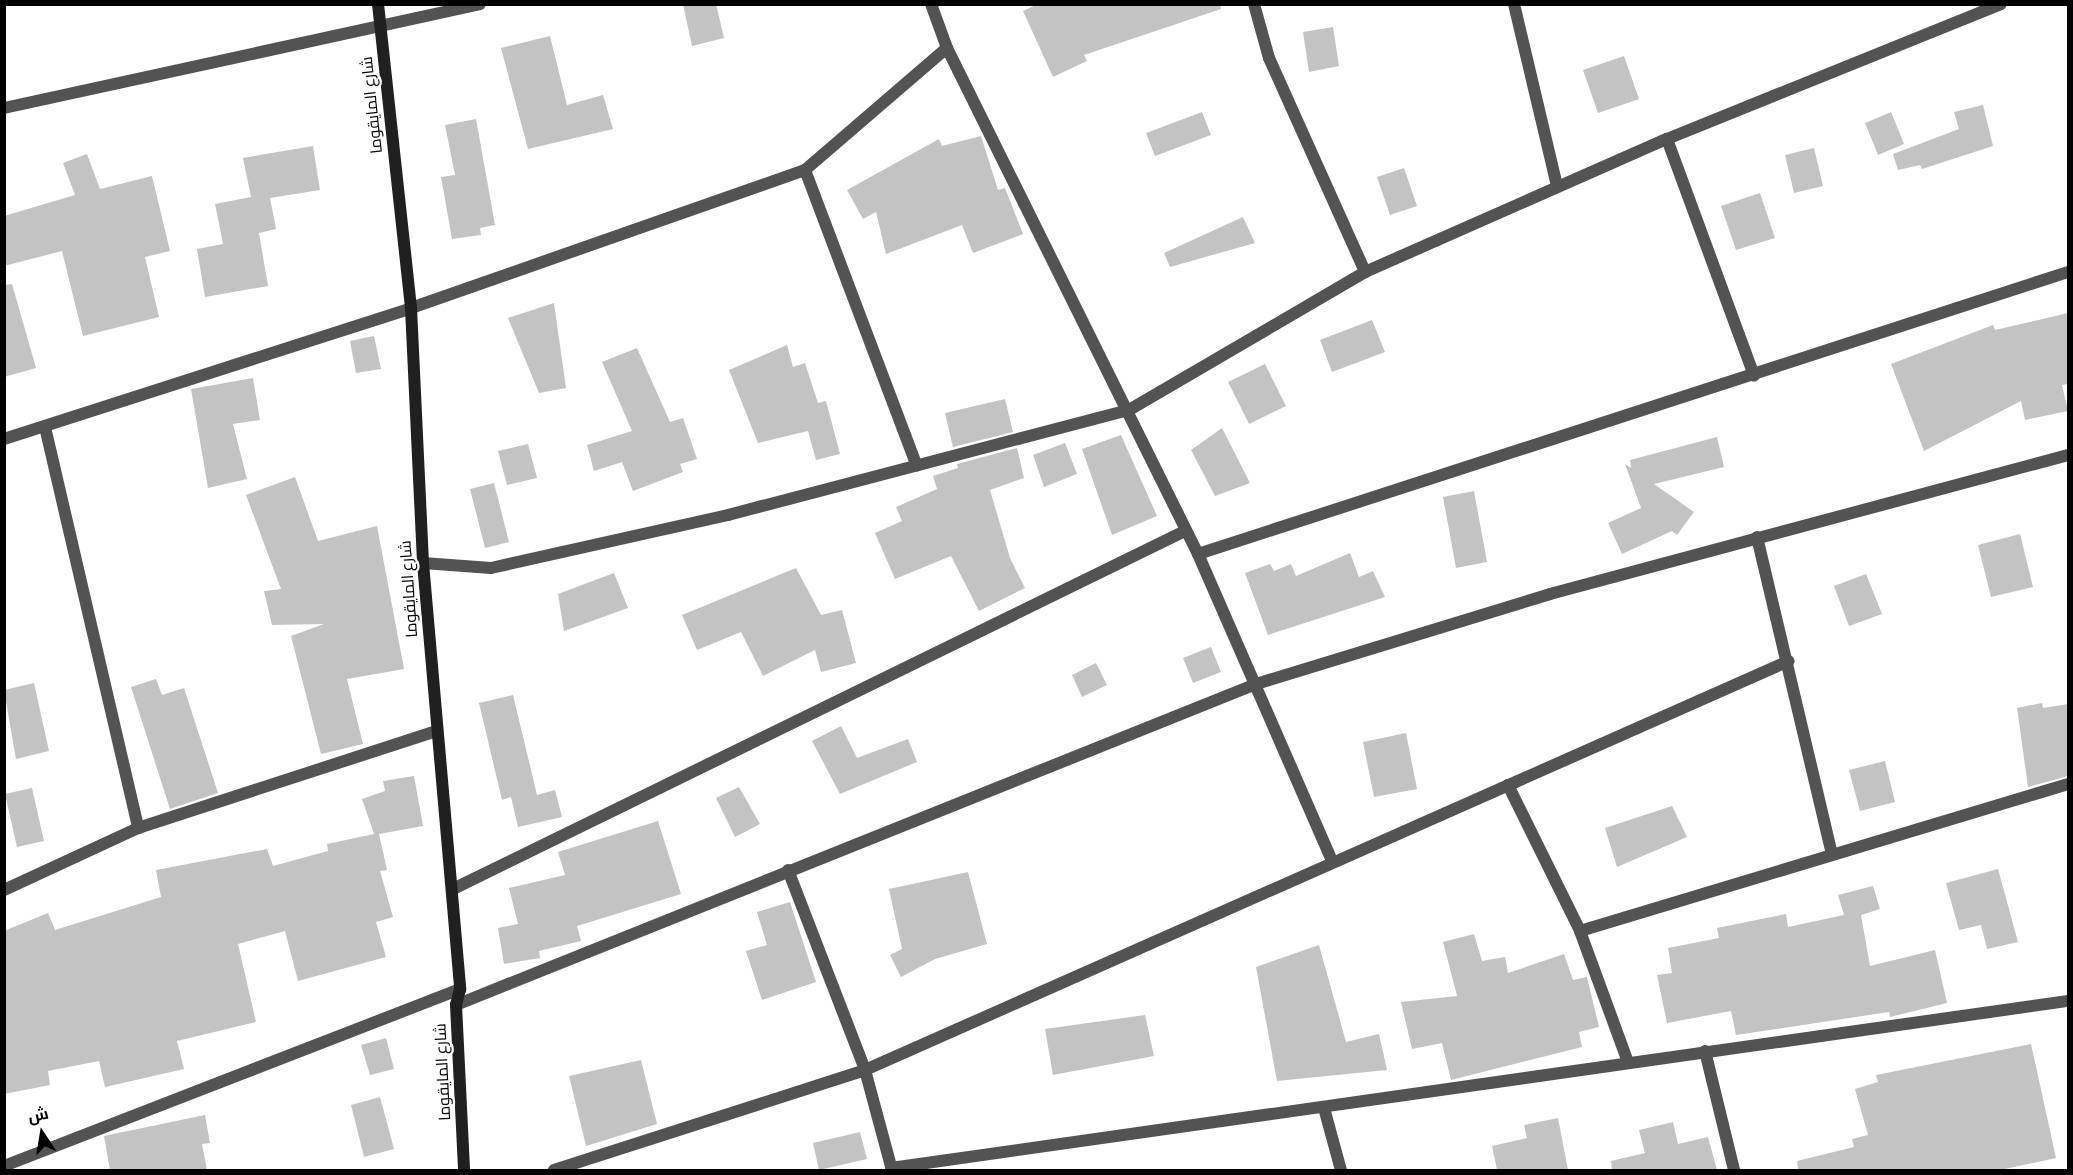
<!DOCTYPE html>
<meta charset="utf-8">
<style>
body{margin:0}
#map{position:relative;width:2073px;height:1175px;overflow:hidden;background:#fff;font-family:Cabin,Cairo,sans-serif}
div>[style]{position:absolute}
.building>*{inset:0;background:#c3c3c3}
.street>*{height:12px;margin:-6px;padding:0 6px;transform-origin:6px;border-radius:6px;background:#535353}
.secondary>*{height:12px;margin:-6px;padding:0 6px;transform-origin:6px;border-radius:6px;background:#202020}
span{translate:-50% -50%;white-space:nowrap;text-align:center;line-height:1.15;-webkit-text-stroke:4.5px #fff;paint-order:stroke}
.street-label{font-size:16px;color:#000}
.frame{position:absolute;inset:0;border:6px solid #000;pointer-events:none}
.north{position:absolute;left:12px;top:1103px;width:60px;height:60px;-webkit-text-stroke:4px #fff;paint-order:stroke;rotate:348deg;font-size:16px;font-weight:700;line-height:24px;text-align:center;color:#000}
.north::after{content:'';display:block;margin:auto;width:21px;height:27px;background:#000;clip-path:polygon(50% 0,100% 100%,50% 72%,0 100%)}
</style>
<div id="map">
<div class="building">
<i style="clip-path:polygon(683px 4px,716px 4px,724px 38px,692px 46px)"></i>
<i style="clip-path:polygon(1038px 4px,1220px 4px,1221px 9px,1084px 55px,1087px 61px,1053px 77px,1023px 11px)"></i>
<i style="clip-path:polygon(1333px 27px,1339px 66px,1309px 72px,1303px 32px)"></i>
<i style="clip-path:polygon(550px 36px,567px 105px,603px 95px,613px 129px,528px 149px,501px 48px)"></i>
<i style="clip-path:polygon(1624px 56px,1639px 99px,1598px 113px,1583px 70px)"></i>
<i style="clip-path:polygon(1983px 105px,1993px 146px,1922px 169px,1920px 165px,1898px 170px,1893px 154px,1959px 129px,1954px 112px)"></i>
<i style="clip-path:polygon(1202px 112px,1211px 135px,1155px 156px,1146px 133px)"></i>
<i style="clip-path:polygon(1891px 112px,1904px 144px,1878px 155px,1865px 123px)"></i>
<i style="clip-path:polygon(476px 119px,495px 225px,480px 228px,481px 235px,452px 239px,441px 177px,455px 175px,445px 125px)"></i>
<i style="clip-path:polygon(981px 136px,998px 190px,1005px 188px,1023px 234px,973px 253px,962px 225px,886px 254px,876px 212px,863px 219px,847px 190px,939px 139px,942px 146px)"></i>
<i style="clip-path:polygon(313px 146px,320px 190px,270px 198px,276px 229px,259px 233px,268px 286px,205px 297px,197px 249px,223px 244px,215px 204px,251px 197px,243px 158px)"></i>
<i style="clip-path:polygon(1814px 148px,1823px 186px,1794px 193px,1785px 155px)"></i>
<i style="clip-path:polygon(87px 154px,100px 189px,152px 176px,170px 251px,145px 257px,159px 317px,83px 336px,62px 251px,4px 266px,4px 216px,75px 195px,63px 163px)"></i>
<i style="clip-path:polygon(1404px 168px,1417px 206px,1390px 215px,1377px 177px)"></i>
<i style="clip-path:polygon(1760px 193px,1775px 238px,1736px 250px,1721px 206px)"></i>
<i style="clip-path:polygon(1243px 217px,1255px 243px,1170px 267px,1164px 253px)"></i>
<i style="clip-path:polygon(12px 284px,36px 368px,4px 377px,4px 285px)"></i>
<i style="clip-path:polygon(554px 303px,566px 388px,539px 393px,508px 318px)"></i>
<i style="clip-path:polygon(2068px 313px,2068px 384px,2062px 385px,2068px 411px,2025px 420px,2021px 401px,1924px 451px,1891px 364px,1993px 325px,1995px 330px)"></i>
<i style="clip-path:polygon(1372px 320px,1385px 352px,1332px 372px,1320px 340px)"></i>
<i style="clip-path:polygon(374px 336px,381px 369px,356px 373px,350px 341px)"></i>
<i style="clip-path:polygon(787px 345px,793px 367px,805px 363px,818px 403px,826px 401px,840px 454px,816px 460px,808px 431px,758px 443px,729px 370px)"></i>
<i style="clip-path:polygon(637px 348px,670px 422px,683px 418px,697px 459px,680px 464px,683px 472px,633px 491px,622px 462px,594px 471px,587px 445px,632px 431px,602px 362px)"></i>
<i style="clip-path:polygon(1265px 364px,1286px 406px,1249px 424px,1228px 382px)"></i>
<i style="clip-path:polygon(253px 378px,260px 420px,233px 424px,247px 479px,208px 488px,191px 389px)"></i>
<i style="clip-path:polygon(1005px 399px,1013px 432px,953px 447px,945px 413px)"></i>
<i style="clip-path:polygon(1222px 428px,1250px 483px,1215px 496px,1191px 450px)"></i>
<i style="clip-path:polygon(1121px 435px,1157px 516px,1112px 535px,1082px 449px)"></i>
<i style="clip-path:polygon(1717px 437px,1724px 467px,1654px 484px,1694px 512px,1677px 535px,1672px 531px,1622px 554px,1608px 523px,1641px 508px,1625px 464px,1631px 468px,1630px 460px)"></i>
<i style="clip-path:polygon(1065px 443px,1077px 474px,1044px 487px,1033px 455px)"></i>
<i style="clip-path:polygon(528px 444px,537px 478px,507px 485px,498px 451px)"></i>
<i style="clip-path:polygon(1017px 448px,1024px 478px,990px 490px,1010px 558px,1025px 588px,979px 611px,951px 556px,895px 579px,875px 533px,902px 521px,896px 507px,937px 489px,933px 476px,958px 468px,957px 464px)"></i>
<i style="clip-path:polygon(295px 477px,318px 541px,377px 526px,404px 669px,347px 679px,363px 744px,321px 754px,291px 636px,324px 624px,272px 625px,264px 591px,281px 589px,246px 495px)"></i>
<i style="clip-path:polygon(494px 483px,509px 542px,485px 548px,470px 489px)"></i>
<i style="clip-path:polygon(1474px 491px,1487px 562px,1456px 568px,1443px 497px)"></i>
<i style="clip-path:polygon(2020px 534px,2033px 587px,1991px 597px,1978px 545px)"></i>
<i style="clip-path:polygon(1350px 553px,1359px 577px,1373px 571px,1385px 597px,1268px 635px,1245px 573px,1270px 564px,1274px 571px,1291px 564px,1296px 576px)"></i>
<i style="clip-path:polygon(796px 568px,821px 615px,842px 610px,856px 663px,821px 672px,815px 650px,763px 676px,741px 632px,697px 650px,682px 615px)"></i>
<i style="clip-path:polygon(614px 573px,628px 608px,564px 631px,558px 594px)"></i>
<i style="clip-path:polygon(1866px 574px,1882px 614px,1849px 626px,1834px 586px)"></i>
<i style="clip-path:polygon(1211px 647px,1221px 672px,1193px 683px,1183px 658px)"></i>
<i style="clip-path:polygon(1096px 663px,1107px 685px,1082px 697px,1072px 675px)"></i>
<i style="clip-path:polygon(156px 679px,162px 695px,184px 688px,218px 793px,170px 809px,131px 687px)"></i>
<i style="clip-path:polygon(34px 683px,49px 751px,16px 759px,4px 690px)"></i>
<i style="clip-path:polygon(513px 695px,537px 795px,555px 790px,562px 817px,518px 827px,511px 797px,502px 800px,479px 703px)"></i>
<i style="clip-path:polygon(2042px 703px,2043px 708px,2068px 704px,2068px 776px,2028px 787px,2017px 708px)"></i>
<i style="clip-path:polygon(841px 726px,857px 758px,908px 739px,917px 762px,840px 794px,812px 741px)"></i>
<i style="clip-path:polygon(1406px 733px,1417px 789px,1374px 797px,1363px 742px)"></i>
<i style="clip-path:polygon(1885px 761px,1895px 802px,1860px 811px,1849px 770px)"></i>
<i style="clip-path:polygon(414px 776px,423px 826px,379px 834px,387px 870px,380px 871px,393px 917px,376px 922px,386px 957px,298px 981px,285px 931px,238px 944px,256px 1022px,177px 1041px,184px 1069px,105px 1087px,99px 1061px,48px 1071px,50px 1085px,4px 1094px,4px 931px,48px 913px,55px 930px,161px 897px,156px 870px,267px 849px,273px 866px,328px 851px,327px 844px,374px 834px,362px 799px,385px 791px,383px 781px)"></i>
<i style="clip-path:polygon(739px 787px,760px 824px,735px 837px,716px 798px)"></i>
<i style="clip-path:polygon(32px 788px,44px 841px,17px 847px,5px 794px)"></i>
<i style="clip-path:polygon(1672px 806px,1687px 837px,1617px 867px,1605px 828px)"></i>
<i style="clip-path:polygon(658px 821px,681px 894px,577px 926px,581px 941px,539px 951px,540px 958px,504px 964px,498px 928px,518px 924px,509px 888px,565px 875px,558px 852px)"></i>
<i style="clip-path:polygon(1998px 869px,2018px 942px,1987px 949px,1981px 925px,1959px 930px,1946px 883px)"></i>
<i style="clip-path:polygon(968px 872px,987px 944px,935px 959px,901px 977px,890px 955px,902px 949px,889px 889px)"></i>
<i style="clip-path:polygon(1873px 886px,1880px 909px,1861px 915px,1870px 966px,1935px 950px,1947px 1003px,1890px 1017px,1889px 1012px,1736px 1035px,1731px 1011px,1667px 1023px,1657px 975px,1672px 973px,1668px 948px,1719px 938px,1717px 928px,1786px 914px,1788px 927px,1844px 915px,1838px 895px)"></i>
<i style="clip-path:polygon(790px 902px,816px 982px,762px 1000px,746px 951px,767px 945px,757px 912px)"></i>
<i style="clip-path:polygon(1474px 934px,1482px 961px,1505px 957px,1508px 973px,1564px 954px,1573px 980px,1587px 977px,1599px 1027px,1579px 1032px,1582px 1047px,1451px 1080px,1442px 1043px,1412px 1049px,1401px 1002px,1457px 996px,1443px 942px)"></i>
<i style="clip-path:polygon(1319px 945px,1346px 1042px,1379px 1034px,1387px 1070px,1277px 1081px,1256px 967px)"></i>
<i style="clip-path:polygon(1145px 1015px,1154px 1056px,1053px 1075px,1045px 1029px)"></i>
<i style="clip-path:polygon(386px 1038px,394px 1069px,370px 1075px,361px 1045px)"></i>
<i style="clip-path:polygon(2031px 1044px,2056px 1158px,2000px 1170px,1798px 1170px,1797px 1161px,1854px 1147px,1852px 1139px,1868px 1135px,1855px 1089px,1878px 1082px,1876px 1075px)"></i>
<i style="clip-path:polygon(641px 1060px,657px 1124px,586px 1146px,569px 1076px)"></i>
<i style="clip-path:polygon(380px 1097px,394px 1149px,364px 1157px,351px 1105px)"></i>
<i style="clip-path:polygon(205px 1115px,210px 1143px,202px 1144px,207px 1170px,110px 1170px,104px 1136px)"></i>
<i style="clip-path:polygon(1558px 1118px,1568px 1170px,1497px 1170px,1492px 1146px,1527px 1138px,1524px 1125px)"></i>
<i style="clip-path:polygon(1673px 1122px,1678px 1144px,1708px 1137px,1717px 1170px,1612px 1170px,1611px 1161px,1645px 1153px,1639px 1130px)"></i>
<i style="clip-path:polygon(860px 1132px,867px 1159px,819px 1170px,813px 1143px)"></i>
</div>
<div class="street">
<i style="left:931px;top:4px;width:47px;rotate:70deg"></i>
<i style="left:947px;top:48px;width:565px;rotate:63.62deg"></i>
<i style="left:1198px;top:554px;width:334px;rotate:66.4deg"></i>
<i style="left:1254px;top:4px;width:56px;rotate:74.5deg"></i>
<i style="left:1269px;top:58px;width:235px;rotate:65.8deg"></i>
<i style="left:1514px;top:4px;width:187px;rotate:76.7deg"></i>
<i style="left:4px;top:108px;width:487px;rotate:-12.3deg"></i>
<i style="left:1667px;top:139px;width:252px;rotate:69.8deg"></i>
<i style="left:805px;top:170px;width:316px;rotate:69.3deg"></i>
<i style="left:45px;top:427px;width:412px;rotate:76.9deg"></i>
<i style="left:4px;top:439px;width:428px;rotate:-17.8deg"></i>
<i style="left:411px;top:308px;width:417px;rotate:-19.3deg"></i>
<i style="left:805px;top:170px;width:187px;rotate:-40.7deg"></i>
<i style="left:1757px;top:537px;width:326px;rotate:76.7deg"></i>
<i style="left:1198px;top:554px;width:915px;rotate:-17.96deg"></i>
<i style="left:423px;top:563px;width:68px;rotate:4.2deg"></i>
<i style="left:491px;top:568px;width:243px;rotate:-12.6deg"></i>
<i style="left:728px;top:515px;width:415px;rotate:-14.7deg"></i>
<i style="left:1129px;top:410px;width:273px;rotate:-30.3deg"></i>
<i style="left:1365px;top:272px;width:330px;rotate:-23.8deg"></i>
<i style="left:1667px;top:139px;width:360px;rotate:-22deg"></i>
<i style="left:1508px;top:785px;width:163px;rotate:63.7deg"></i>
<i style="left:1580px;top:931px;width:140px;rotate:69.9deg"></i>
<i style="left:788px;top:870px;width:214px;rotate:68.9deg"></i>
<i style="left:865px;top:1070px;width:104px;rotate:74.9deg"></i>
<i style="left:453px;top:889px;width:815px;rotate:-26.06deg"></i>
<i style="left:4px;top:890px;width:148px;rotate:-24.8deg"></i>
<i style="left:138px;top:828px;width:313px;rotate:-18deg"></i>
<i style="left:1580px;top:931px;width:510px;rotate:-16.76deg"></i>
<i style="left:456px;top:1005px;width:862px;rotate:-21.86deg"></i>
<i style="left:1256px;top:684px;width:307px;rotate:-17deg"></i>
<i style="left:1550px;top:594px;width:536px;rotate:-15.02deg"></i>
<i style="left:1705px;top:1051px;width:122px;rotate:76.3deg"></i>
<i style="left:1324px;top:1108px;width:64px;rotate:74.7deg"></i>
<i style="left:4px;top:1166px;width:489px;rotate:-21.2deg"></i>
<i style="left:891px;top:1168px;width:1189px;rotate:-8.08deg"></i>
<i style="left:554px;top:1170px;width:327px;rotate:-17.8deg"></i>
<i style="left:865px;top:1070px;width:1010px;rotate:-23.88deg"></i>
</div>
<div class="secondary">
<i style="left:378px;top:4px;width:306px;rotate:83.8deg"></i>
<i style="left:411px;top:308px;width:255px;rotate:87.3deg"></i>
<i style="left:423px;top:563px;width:428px;rotate:85deg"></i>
<i style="left:460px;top:989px;width:16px;rotate:104deg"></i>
<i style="left:456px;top:1005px;width:165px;rotate:87.2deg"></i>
</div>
<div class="street-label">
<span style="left:372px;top:105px;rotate:-96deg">شارع المايقوما</span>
<span style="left:409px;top:589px;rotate:-94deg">شارع المايقوما</span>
<span style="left:443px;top:1072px;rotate:-93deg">شارع المايقوما</span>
</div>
<div class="frame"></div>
<div class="north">ش</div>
</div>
